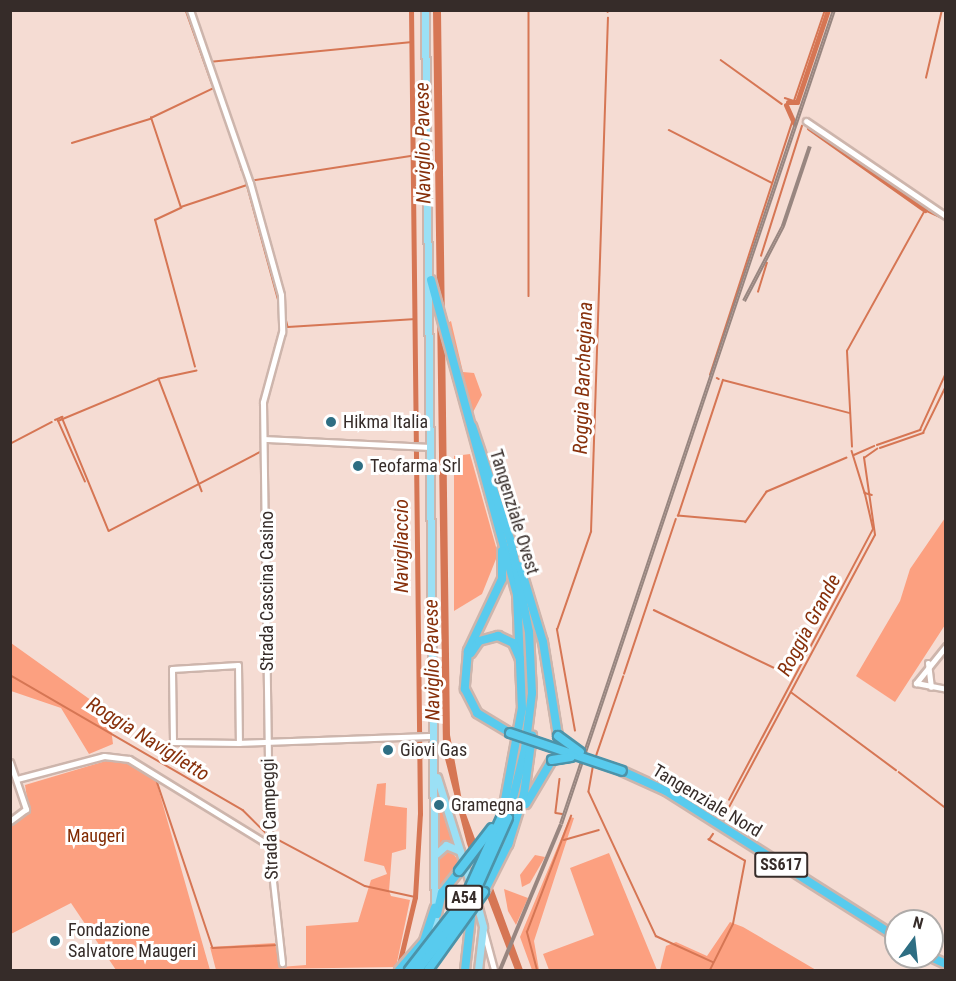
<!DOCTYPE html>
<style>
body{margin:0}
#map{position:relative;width:956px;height:981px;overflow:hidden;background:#f5dcd3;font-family:"Roboto Condensed",sans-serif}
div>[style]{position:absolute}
.green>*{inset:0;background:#fca080}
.water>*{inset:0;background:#d67654}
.stream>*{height:1.5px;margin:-0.75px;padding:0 0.75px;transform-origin:0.75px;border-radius:0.75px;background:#d67654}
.canal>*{height:5px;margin:-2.5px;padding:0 2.5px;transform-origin:2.5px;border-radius:2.5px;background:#d67654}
.roads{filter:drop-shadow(2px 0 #cdb5ac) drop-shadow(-2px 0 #cdb5ac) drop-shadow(0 2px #cdb5ac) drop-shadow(0 -2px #cdb5ac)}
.minor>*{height:5px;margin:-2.5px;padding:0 2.5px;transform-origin:2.5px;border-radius:2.5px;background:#fff}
.major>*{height:7px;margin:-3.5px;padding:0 3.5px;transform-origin:3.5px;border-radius:3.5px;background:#9be0f5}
.highway>*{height:8px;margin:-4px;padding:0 4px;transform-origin:4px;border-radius:4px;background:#58cbee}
.rail>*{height:4px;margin-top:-2px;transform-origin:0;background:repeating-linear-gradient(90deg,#fff 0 4.5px,#988680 0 9px);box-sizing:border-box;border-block:2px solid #988680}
.bridges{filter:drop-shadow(2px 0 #4c93a9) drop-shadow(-2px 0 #4c93a9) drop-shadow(0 2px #4c93a9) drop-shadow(0 -2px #4c93a9)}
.highway-bridge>*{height:8px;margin:-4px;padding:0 4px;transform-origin:4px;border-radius:4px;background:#58cbee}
.dots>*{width:16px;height:16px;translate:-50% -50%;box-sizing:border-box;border:3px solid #fff;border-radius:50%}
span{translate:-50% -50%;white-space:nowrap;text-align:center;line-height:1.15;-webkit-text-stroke:6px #fff;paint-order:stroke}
.shield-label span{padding:2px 4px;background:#fff;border:2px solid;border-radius:4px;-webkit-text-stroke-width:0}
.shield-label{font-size:16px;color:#362c29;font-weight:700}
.poi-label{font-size:18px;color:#362c29}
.left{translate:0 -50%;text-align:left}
.street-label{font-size:18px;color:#362c29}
.park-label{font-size:18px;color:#812a02}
.water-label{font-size:20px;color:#87300b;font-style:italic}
.frame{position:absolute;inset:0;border:12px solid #362c29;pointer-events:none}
.north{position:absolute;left:884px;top:909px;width:60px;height:60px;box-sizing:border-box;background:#fff;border:2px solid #afaba9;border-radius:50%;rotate:15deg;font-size:16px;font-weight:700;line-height:24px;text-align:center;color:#362c29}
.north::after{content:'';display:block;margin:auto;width:21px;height:27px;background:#2e6e83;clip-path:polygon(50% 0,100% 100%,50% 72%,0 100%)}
</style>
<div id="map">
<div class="green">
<i style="clip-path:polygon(451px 321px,463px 372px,474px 373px,482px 395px,470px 418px,442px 326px)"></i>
<i style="clip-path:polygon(470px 454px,498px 554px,482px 594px,454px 611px,454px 456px)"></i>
<i style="clip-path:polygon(945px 518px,945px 625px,895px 702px,856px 676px,900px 601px,910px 569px)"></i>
<i style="clip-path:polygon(11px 643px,109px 713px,113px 744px,89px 754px,61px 708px,11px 691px)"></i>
<i style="clip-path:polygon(109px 760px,134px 765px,155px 777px,210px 970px,116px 970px,71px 903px,11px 934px,11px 824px,29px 811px,25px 785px)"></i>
<i style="clip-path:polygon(386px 783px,385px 805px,407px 808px,406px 849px,392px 853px,389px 891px,391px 896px,410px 900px,396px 967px,216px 970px,210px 947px,275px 943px,280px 967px,306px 965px,306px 926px,358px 922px,371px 880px,387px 874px,384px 866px,364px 861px,377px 784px)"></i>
<i style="clip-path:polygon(443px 810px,454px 841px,437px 845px,437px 814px)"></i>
<i style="clip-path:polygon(570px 817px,574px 818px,534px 941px,539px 970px,532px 970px,520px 937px)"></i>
<i style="clip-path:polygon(449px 848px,461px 864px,439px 894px,438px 857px)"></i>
<i style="clip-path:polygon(609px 853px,657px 970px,549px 970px,543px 954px,594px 935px,570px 868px)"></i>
<i style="clip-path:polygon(535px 855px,545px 857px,530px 883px,522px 887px,520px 875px)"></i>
<i style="clip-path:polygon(504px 889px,528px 898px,516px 925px,508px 911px)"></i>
<i style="clip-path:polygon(730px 922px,743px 927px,816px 970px,660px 970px,666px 946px,676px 942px,707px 956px)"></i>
</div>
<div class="water">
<i style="clip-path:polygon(433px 11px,441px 11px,450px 735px,463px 806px,523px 970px,515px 970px,467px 844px,443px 751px)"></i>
</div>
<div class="stream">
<i style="left:186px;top:10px;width:77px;rotate:70.4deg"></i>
<i style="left:529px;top:10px;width:286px;rotate:90deg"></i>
<i style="left:607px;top:10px;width:2px;rotate:63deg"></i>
<i style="left:721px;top:60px;width:75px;rotate:35.8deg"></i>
<i style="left:209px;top:62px;width:204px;rotate:-5.6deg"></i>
<i style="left:926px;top:78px;width:70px;rotate:-76.8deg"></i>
<i style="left:785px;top:98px;width:9px;rotate:18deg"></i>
<i style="left:794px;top:101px;width:96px;rotate:-71.2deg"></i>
<i style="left:669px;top:130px;width:116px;rotate:27.2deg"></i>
<i style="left:72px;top:143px;width:82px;rotate:-17.1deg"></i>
<i style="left:414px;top:156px;width:163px;rotate:171.2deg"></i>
<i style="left:253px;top:181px;width:150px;rotate:76.5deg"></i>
<i style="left:288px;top:327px;width:128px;rotate:-3.6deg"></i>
<i style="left:239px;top:159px;width:11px;rotate:75deg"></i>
<i style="left:244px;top:173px;width:134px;rotate:74.8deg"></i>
<i style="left:181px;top:207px;width:70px;rotate:-18.4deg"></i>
<i style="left:761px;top:256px;width:136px;rotate:-72.5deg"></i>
<i style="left:758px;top:292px;width:30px;rotate:-73deg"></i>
<i style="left:274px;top:351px;width:24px;rotate:-75deg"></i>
<i style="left:195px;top:367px;width:152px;rotate:-105.2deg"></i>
<i style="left:155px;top:220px;width:29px;rotate:-25deg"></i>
<i style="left:181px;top:208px;width:95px;rotate:-108.4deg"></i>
<i style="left:151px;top:118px;width:70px;rotate:-25.5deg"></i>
<i style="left:197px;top:371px;width:39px;rotate:168deg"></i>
<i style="left:159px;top:379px;width:120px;rotate:69deg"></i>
<i style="left:710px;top:375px;width:266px;rotate:-72deg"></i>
<i style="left:717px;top:378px;width:2px;rotate:27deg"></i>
<i style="left:55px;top:420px;width:8px;rotate:-23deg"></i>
<i style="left:62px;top:417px;width:123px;rotate:67.6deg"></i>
<i style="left:109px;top:531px;width:170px;rotate:-27.6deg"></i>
<i style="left:10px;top:444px;width:47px;rotate:-27.6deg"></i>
<i style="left:877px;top:445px;width:46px;rotate:-19.2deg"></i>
<i style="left:920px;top:430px;width:63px;rotate:-65.5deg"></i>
<i style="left:852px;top:447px;width:96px;rotate:-93deg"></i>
<i style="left:847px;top:351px;width:161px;rotate:-61deg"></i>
<i style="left:925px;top:210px;width:23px;rotate:25deg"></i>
<i style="left:880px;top:448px;width:46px;rotate:-19.2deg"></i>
<i style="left:923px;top:433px;width:52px;rotate:-63.9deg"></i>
<i style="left:268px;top:449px;width:81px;rotate:89.3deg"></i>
<i style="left:852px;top:451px;width:44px;rotate:72.8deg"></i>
<i style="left:865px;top:493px;width:7px;rotate:16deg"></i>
<i style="left:854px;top:455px;width:22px;rotate:-24deg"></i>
<i style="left:847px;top:458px;width:87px;rotate:157deg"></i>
<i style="left:767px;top:492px;width:37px;rotate:125deg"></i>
<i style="left:746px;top:522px;width:68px;rotate:-175deg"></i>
<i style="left:678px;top:516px;width:143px;rotate:-71.7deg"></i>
<i style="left:723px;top:380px;width:131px;rotate:14.6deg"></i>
<i style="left:85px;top:482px;width:67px;rotate:-113.9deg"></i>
<i style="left:58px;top:421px;width:109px;rotate:-22.6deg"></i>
<i style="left:270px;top:537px;width:140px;rotate:90deg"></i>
<i style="left:654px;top:610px;width:150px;rotate:25.7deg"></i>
<i style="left:624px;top:674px;width:163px;rotate:-71.5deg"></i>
<i style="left:10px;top:675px;width:269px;rotate:30.1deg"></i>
<i style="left:243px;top:810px;width:33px;rotate:45deg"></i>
<i style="left:791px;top:692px;width:131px;rotate:36.6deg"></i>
<i style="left:575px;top:731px;width:103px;rotate:-100.1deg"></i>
<i style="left:557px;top:630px;width:104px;rotate:-70.9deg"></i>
<i style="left:591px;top:532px;width:514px;rotate:-88.11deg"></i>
<i style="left:595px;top:759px;width:87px;rotate:-71.1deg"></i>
<i style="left:594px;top:763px;width:29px;rotate:100deg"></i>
<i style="left:589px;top:792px;width:159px;rotate:65deg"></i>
<i style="left:656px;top:936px;width:63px;rotate:24.5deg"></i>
<i style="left:899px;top:772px;width:59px;rotate:37.5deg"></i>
<i style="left:156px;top:778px;width:179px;rotate:71.5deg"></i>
<i style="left:213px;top:948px;width:65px;rotate:-2.6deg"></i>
<i style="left:560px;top:779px;width:34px;rotate:97deg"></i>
<i style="left:556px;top:813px;width:6px;rotate:9deg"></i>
<i style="left:729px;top:800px;width:307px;rotate:-62deg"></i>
<i style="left:873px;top:529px;width:37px;rotate:-103deg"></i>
<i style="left:726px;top:813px;width:315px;rotate:-61.8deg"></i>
<i style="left:875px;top:535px;width:78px;rotate:-98.1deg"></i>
<i style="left:864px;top:458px;width:16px;rotate:-35deg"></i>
<i style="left:273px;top:837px;width:104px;rotate:28deg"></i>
<i style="left:365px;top:886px;width:51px;rotate:12.4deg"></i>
<i style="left:564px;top:840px;width:36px;rotate:-16deg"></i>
<i style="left:537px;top:970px;width:39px;rotate:-105deg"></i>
<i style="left:527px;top:932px;width:124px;rotate:-69.2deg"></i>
<i style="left:710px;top:970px;width:51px;rotate:-63.4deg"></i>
<i style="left:733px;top:924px;width:64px;rotate:-79.2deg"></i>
<i style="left:745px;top:861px;width:42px;rotate:-149.7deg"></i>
<i style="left:709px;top:840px;width:7px;rotate:-56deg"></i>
</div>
<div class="canal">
<i style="left:788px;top:102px;width:9px"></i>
<i style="left:797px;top:102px;width:97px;rotate:-71.4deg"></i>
<i style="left:786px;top:105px;width:20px;rotate:66deg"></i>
<i style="left:809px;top:128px;width:142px;rotate:35.3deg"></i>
<i style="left:398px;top:969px;width:74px;rotate:-76.7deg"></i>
<i style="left:415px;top:897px;width:83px;rotate:-86.6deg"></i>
<i style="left:420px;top:814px;width:804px;rotate:-90.64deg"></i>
</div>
<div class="roads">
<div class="minor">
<i style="left:190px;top:10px;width:183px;rotate:70.9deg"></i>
<i style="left:250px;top:183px;width:116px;rotate:74.5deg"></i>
<i style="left:281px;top:295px;width:37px;rotate:88deg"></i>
<i style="left:282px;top:332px;width:73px;rotate:105.2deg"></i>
<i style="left:263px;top:402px;width:443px;rotate:89.2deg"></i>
<i style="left:269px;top:845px;width:119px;rotate:83.7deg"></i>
<i style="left:806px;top:121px;width:169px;rotate:34.2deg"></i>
<i style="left:265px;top:439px;width:163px;rotate:2.8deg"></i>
<i style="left:946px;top:646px;width:48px;rotate:129deg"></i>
<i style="left:916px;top:683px;width:31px;rotate:11deg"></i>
<i style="left:928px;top:663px;width:24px;rotate:83deg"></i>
<i style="left:239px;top:743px;width:66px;rotate:-179.1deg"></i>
<i style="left:173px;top:742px;width:73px;rotate:-90.8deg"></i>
<i style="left:172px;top:669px;width:66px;rotate:-3.5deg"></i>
<i style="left:238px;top:665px;width:78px;rotate:89.3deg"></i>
<i style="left:239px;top:743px;width:194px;rotate:-2.1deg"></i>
<i style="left:10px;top:762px;width:50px;rotate:71.2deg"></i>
<i style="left:26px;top:809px;width:20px;rotate:143deg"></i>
<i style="left:17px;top:779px;width:90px;rotate:-14.8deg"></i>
<i style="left:104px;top:756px;width:25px;rotate:7deg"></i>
<i style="left:129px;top:759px;width:164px;rotate:31.6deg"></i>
<i style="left:484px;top:932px;width:39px;rotate:75deg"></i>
</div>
<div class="major">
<i style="left:425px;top:10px;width:928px;rotate:89.38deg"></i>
<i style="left:437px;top:777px;width:114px;rotate:72.7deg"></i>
<i style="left:436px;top:854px;width:13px;rotate:-42deg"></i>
<i style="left:446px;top:845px;width:15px;rotate:23deg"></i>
<i style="left:476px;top:900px;width:28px;rotate:75deg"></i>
<i style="left:483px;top:927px;width:43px;rotate:96.6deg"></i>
</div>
<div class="highway">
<i style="left:431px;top:280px;width:326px;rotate:74.7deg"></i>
<i style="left:517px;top:594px;width:114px;rotate:87.5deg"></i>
<i style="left:522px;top:708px;width:110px;rotate:100.5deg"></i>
<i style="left:472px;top:426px;width:122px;rotate:71.4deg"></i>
<i style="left:511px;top:542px;width:92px;rotate:78.7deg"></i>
<i style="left:529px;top:632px;width:61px;rotate:87.2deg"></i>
<i style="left:532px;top:693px;width:56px;rotate:97.1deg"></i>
<i style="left:525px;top:749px;width:71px;rotate:103.8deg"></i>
<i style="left:502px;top:551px;width:28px;rotate:90deg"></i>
<i style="left:502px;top:579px;width:80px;rotate:115.3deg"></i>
<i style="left:468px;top:651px;width:38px;rotate:95deg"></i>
<i style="left:465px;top:689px;width:27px;rotate:63deg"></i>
<i style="left:477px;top:713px;width:39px;rotate:31deg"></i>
<i style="left:520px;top:566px;width:79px;rotate:73.2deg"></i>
<i style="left:543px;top:642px;width:95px;rotate:80.9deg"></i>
<i style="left:471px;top:653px;width:14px;rotate:-56deg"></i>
<i style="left:479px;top:641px;width:20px;rotate:-15deg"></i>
<i style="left:498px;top:636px;width:17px;rotate:25deg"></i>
<i style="left:513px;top:643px;width:17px;rotate:66deg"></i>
<i style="left:622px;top:771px;width:48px;rotate:24.4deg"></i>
<i style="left:666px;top:791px;width:272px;rotate:32.4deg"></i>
<i style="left:526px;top:804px;width:51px;rotate:-59.4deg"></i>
<i style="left:508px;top:845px;width:53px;rotate:-72.6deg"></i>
<i style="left:524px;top:794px;width:59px;rotate:-82.1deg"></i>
<i style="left:484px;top:892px;width:56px;rotate:-63.4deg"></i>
<i style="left:437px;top:914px;width:22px;rotate:-77deg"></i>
<i style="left:442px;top:893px;width:28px;rotate:-52deg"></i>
<i style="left:931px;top:957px;width:17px;rotate:25deg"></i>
<i style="left:399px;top:970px;width:38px;rotate:-49deg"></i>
<i style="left:424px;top:941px;width:35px;rotate:-72deg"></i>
<i style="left:465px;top:970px;width:53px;rotate:-83.5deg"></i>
</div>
</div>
<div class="rail">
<i style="left:744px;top:301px;width:85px;rotate:-62.5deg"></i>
<i style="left:783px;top:226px;width:84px;rotate:-71.4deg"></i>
<i style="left:500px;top:970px;width:158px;rotate:-67.3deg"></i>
<i style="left:561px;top:824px;width:859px;rotate:-71.46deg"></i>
</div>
<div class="bridges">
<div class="highway-bridge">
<i style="left:510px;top:733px;width:118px;rotate:18.7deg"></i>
<i style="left:558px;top:736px;width:27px;rotate:36deg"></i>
<i style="left:552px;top:760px;width:19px;rotate:-9deg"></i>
<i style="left:459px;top:871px;width:54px;rotate:-52.5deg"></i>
<i style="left:409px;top:970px;width:91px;rotate:-52.1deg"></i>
<i style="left:465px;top:898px;width:90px;rotate:-65.7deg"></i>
<i style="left:418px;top:970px;width:87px;rotate:-52.5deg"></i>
<i style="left:471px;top:901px;width:91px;rotate:-66deg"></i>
<i style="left:428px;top:970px;width:96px;rotate:-54.3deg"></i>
</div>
</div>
<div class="dots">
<i style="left:331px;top:422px;background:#2e6e83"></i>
<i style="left:358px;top:466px;background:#2e6e83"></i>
<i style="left:388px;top:750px;background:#2e6e83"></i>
<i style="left:439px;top:805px;background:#2e6e83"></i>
<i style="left:55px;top:941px;background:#2e6e83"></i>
</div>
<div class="shield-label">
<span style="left:781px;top:865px">SS617</span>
<span style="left:464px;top:898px">A54</span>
</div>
<div class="poi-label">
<span class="left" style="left:343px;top:422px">Hikma Italia</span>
<span class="left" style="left:370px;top:466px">Teofarma Srl</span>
<span class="left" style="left:400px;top:750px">Giovi Gas</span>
<span class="left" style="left:451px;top:805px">Gramegna</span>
<span class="left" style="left:68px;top:941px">Fondazione<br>Salvatore Maugeri</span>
</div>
<div class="street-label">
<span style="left:514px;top:512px;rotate:73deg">Tangenziale Ovest</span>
<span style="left:267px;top:591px;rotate:-90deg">Strada Cascina Casino</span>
<span style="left:707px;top:801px;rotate:31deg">Tangenziale Nord</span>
<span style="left:270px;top:819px;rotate:-92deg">Strada Campeggi</span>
</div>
<div class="park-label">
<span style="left:96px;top:836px">Maugeri</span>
</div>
<div class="water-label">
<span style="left:423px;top:143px;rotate:-91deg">Naviglio Pavese</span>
<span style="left:583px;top:378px;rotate:-88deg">Roggia Barchegiana</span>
<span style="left:401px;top:546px;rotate:-90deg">Navigliaccio</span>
<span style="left:809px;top:625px;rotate:-62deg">Roggia Grande</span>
<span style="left:432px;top:660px;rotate:-91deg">Naviglio Pavese</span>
<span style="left:148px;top:739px;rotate:32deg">Roggia Naviglietto</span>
</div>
<div class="frame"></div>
<div class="north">N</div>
</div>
